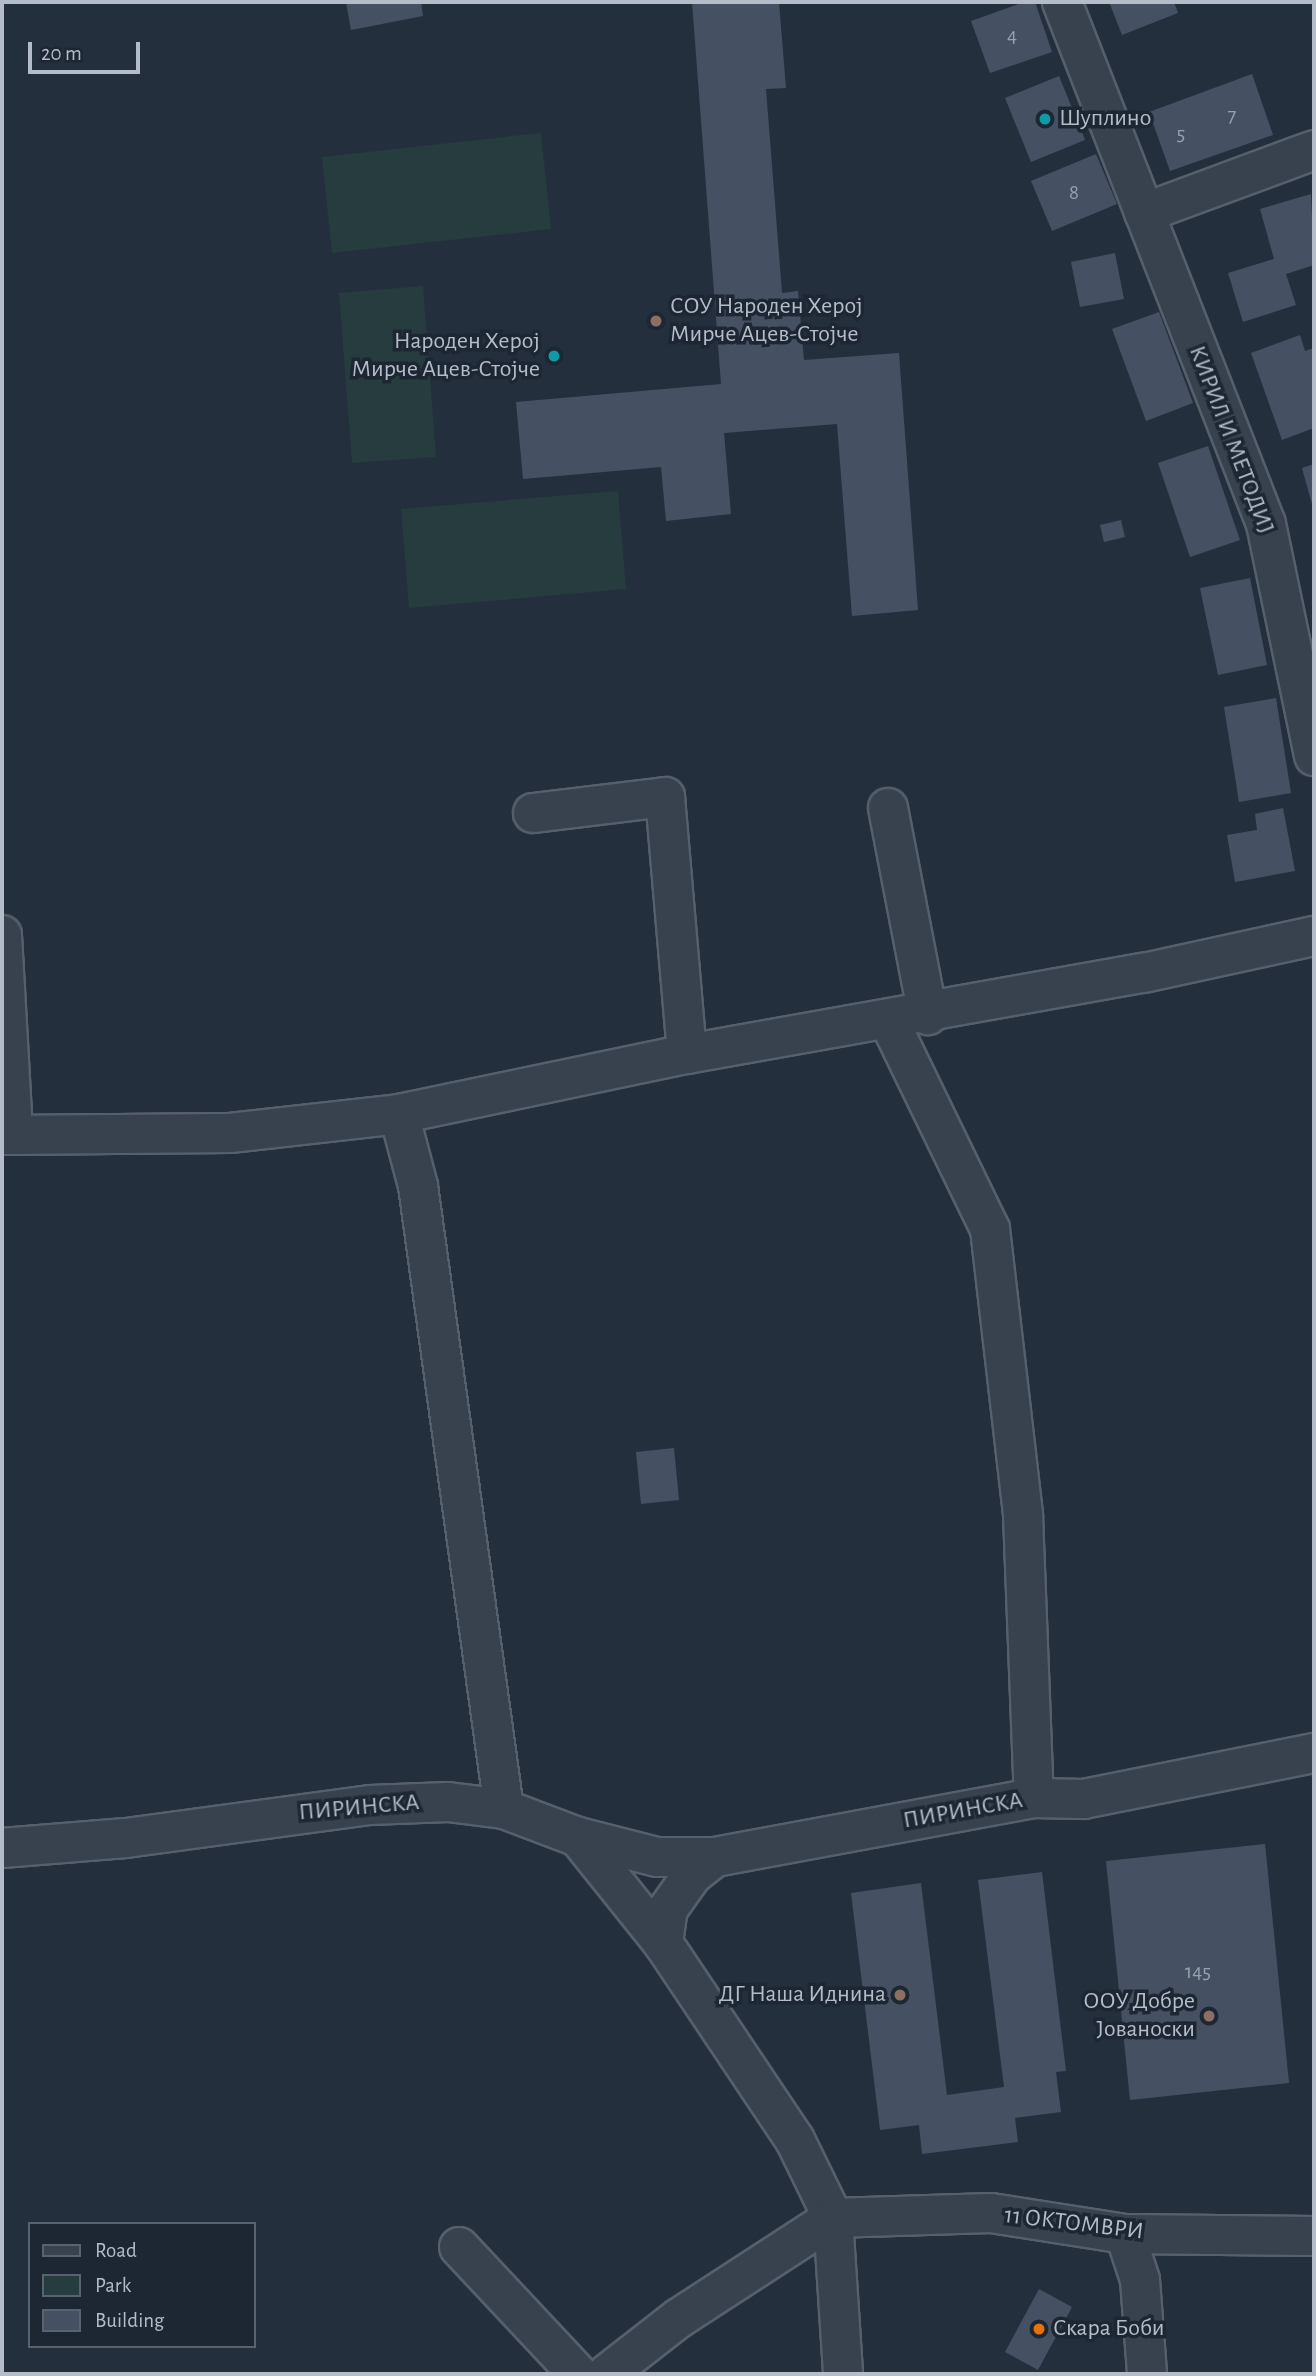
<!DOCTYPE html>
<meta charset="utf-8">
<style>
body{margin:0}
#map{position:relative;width:1316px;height:2376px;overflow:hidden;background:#242f3e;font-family:"Alegreya Sans",sans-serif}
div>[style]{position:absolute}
.green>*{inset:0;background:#263c3f}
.building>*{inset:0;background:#455162}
.roads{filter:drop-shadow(2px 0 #565f6c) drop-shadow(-2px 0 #565f6c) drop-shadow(0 2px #565f6c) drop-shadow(0 -2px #565f6c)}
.minor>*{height:38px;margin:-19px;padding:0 19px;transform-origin:19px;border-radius:19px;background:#38414e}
.dots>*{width:19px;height:19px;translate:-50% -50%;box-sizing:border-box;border:4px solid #1d2633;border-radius:50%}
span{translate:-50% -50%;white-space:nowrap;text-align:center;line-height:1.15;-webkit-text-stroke:7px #1d2633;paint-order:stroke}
.number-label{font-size:21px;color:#98a1af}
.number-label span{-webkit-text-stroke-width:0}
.poi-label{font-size:24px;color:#b4bcc9}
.left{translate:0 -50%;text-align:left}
.right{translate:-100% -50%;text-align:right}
.street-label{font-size:24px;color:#b4bcc9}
.frame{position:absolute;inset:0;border:4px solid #b4bcc9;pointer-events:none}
.legend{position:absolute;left:28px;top:2222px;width:228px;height:126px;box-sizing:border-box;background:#1d2633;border:2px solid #59626f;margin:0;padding:9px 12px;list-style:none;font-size:21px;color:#b4bcc9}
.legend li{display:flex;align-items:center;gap:14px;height:35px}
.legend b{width:35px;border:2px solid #59626f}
.scale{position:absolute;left:28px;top:42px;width:112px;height:32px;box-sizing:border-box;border:4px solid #b4bcc9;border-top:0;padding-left:9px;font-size:21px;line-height:24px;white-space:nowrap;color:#b4bcc9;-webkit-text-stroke:5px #1d2633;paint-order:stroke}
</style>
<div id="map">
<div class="green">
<i style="clip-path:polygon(541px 133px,551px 229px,332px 253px,322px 157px)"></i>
<i style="clip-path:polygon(423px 286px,436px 457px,352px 463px,339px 293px)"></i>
<i style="clip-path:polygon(618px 491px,626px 589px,409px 608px,401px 509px)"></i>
</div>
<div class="building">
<i style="clip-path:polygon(346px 2px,421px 2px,423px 16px,351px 30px)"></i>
<i style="clip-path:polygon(692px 2px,779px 2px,786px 88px,766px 89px,782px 293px,798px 291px,804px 360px,899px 353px,918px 610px,852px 616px,837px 424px,724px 433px,731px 514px,666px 521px,661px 467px,523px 479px,516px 402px,721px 384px)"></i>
<i style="clip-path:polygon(1024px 2px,1035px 2px,1052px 52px,990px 73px,971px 21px)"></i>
<i style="clip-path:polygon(1109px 2px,1174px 2px,1178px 13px,1122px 35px)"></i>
<i style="clip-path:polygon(1252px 74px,1273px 135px,1170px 171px,1149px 112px)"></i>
<i style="clip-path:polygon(1059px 76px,1085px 140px,1031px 162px,1005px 98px)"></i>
<i style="clip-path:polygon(1096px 154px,1117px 204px,1052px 231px,1031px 181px)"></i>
<i style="clip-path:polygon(1311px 194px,1314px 265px,1286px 274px,1296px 305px,1243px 322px,1228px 273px,1274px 259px,1260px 209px)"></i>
<i style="clip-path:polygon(1115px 253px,1124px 299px,1080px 307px,1071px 262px)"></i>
<i style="clip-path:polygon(1159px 312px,1193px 403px,1146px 421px,1112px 329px)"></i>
<i style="clip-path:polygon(1300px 335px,1305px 351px,1314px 348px,1314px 428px,1282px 440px,1251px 353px)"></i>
<i style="clip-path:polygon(1208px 446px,1240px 540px,1190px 557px,1158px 463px)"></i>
<i style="clip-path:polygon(1314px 464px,1314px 508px,1313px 508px,1302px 468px)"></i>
<i style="clip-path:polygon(1121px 520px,1125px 537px,1104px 542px,1100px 525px)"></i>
<i style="clip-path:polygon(1250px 578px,1267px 665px,1218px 675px,1200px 588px)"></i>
<i style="clip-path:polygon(1276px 698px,1291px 793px,1239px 802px,1224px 707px)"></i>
<i style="clip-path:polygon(1283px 808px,1295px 871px,1235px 882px,1227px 835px,1257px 830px,1255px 814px)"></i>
<i style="clip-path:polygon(674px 1448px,679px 1500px,641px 1504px,636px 1452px)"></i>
<i style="clip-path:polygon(1265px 1844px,1289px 2083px,1130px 2100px,1106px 1861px)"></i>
<i style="clip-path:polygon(1042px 1872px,1066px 2071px,1056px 2072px,1061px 2112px,1015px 2118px,1018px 2142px,922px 2154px,919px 2125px,880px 2130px,851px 1893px,921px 1883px,947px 2095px,1004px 2087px,978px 1880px)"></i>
<i style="clip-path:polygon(1039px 2289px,1072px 2307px,1038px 2370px,1005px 2352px)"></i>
</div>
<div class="roads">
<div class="minor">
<i style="left:1062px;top:2px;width:560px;rotate:68.65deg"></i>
<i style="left:1266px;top:524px;width:237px;rotate:78.3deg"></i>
<i style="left:1144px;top:213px;width:181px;rotate:-20.3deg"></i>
<i style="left:888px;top:808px;width:211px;rotate:79.1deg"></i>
<i style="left:533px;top:813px;width:133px;rotate:-6.9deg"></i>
<i style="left:665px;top:797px;width:258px;rotate:85.1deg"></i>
<i style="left:2px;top:935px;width:199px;rotate:86.8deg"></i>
<i style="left:888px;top:1019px;width:233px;rotate:64.1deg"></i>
<i style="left:990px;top:1229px;width:288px;rotate:83.4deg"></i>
<i style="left:1023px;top:1515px;width:283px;rotate:87.8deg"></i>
<i style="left:399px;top:1114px;width:74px;rotate:75.2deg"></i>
<i style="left:418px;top:1186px;width:629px;rotate:82.14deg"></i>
<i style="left:2px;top:1135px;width:228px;rotate:-0.5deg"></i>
<i style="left:230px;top:1133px;width:170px;rotate:-6.4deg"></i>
<i style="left:399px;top:1114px;width:294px;rotate:-11.8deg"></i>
<i style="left:687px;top:1054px;width:464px;rotate:-10.1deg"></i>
<i style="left:1144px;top:973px;width:174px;rotate:-12.3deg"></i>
<i style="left:578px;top:1837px;width:136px;rotate:51.3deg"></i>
<i style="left:663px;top:1943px;width:237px;rotate:56.2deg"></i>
<i style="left:795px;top:2140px;width:87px;rotate:64deg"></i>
<i style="left:833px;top:2218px;width:156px;rotate:86.3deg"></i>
<i style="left:2px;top:1848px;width:124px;rotate:-4.6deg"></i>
<i style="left:126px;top:1838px;width:246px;rotate:-7.7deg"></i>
<i style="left:370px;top:1805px;width:78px;rotate:-2.2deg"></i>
<i style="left:448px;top:1802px;width:56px;rotate:7.1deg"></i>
<i style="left:504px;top:1809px;width:79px;rotate:20.7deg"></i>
<i style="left:578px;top:1837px;width:81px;rotate:14.2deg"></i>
<i style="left:657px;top:1857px;width:58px"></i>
<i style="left:663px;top:1943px;width:34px;rotate:-82deg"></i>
<i style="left:668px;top:1909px;width:42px;rotate:-54.8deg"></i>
<i style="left:692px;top:1875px;width:29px;rotate:-38deg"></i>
<i style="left:715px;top:1857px;width:324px;rotate:-10.5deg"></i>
<i style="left:1034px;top:1798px;width:50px;rotate:1.1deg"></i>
<i style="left:1084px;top:1799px;width:235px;rotate:-11.3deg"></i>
<i style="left:1125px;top:2234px;width:48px;rotate:71.9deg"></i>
<i style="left:1140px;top:2280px;width:94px;rotate:85.7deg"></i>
<i style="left:459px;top:2247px;width:174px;rotate:46.9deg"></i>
<i style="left:607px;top:2374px;width:91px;rotate:-37.9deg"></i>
<i style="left:679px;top:2318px;width:184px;rotate:-33deg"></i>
<i style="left:833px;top:2218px;width:158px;rotate:-1.8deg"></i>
<i style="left:991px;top:2213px;width:136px;rotate:8.9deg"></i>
<i style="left:1125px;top:2234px;width:189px;rotate:0.6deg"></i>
</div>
</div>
<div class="dots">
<i style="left:1045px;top:119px;background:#0f9aa8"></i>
<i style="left:656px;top:321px;background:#8d6e63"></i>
<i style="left:554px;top:356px;background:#0f9aa8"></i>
<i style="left:900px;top:1995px;background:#8d6e63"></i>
<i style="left:1209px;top:2016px;background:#8d6e63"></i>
<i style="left:1039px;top:2329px;background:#e8710a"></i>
</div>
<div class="number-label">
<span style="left:1012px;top:36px">4</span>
<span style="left:1232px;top:116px">7</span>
<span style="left:1181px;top:134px">5</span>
<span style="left:1074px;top:193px">8</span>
<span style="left:1198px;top:1972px">145</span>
</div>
<div class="poi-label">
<span class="left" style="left:1059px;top:119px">Шуплино</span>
<span class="left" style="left:670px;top:321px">СОУ Народен Херој<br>Мирче Ацев-Стојче</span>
<span class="right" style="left:540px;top:356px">Народен Херој<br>Мирче Ацев-Стојче</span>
<span class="right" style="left:886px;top:1995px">ДГ Наша Иднина</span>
<span class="right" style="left:1195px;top:2016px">ООУ Добре<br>Јованоски</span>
<span class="left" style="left:1053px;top:2329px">Скара Боби</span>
</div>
<div class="street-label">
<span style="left:1231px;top:440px;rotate:69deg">КИРИЛ И МЕТОДИЈ</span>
<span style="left:359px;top:1808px;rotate:-5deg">ПИРИНСКА</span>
<span style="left:963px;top:1811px;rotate:-10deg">ПИРИНСКА</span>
<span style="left:1074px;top:2224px;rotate:7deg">11 ОКТОМВРИ</span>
</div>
<div class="frame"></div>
<ul class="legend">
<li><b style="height:9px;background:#38414e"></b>Road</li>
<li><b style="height:19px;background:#263c3f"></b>Park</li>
<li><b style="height:19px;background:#455162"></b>Building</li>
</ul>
<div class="scale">20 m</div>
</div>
